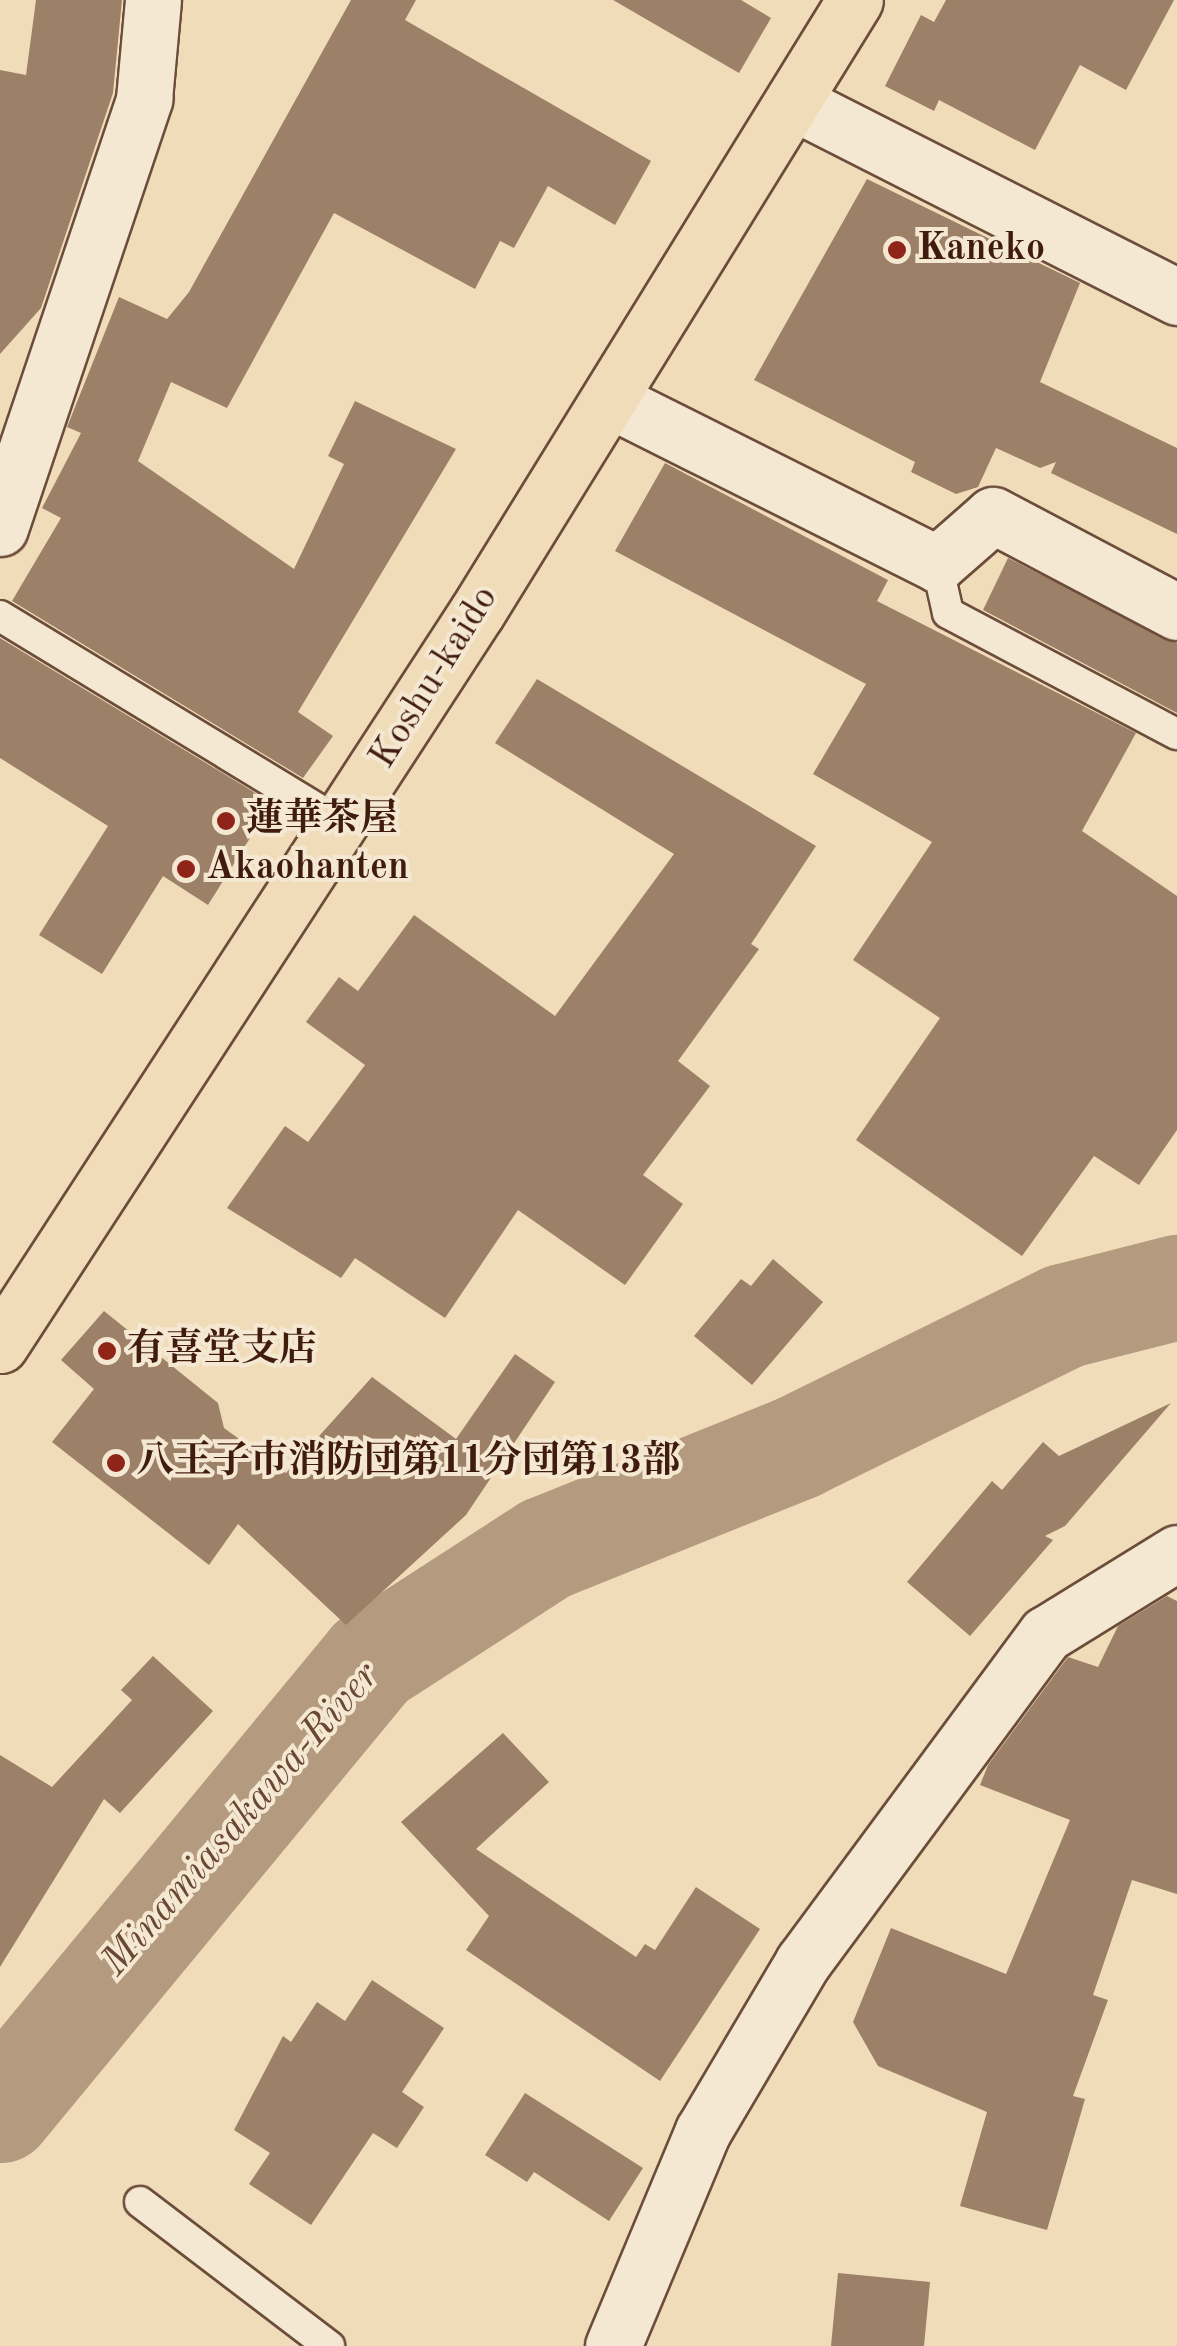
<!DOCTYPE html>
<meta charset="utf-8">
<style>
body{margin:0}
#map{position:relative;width:1177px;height:2346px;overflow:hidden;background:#f0dcb9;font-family:"Old Standard TT","Noto Serif JP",serif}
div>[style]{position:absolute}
.river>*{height:105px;margin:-52.5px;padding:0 52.5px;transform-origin:52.5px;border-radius:52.5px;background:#b49b7f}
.building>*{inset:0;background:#9c8067}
.roads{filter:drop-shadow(2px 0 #6c4c3a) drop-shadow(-2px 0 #6c4c3a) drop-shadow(0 2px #6c4c3a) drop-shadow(0 -2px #6c4c3a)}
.service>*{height:30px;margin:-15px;padding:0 15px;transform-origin:15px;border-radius:15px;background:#f5e8d2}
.minor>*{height:55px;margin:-27.5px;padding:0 27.5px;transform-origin:27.5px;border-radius:27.5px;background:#f5e8d2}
.trunk>*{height:55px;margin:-27.5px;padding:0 27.5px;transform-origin:27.5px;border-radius:27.5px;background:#f0dcb9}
.dots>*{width:28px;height:28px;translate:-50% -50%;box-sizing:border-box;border:5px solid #f5e8d2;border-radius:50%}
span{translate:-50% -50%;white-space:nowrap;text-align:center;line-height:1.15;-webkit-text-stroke:8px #f5e8d2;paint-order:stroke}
.poi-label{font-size:38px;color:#401c0f;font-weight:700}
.left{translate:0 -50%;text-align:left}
.street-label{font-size:38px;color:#401c0f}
.water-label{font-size:40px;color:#694836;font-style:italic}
</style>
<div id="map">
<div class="river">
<i style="left:0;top:2110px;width:582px;rotate:-50.43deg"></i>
<i style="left:371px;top:1661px;width:208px;rotate:-32.9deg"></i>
<i style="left:546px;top:1548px;width:271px;rotate:-21.9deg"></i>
<i style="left:797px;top:1447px;width:297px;rotate:-26.2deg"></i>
<i style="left:1063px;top:1316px;width:118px;rotate:-14.3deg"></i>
</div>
<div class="building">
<i style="clip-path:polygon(36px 0,122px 0,113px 93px,41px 308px,0 354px,0 70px,26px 75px)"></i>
<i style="clip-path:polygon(351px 0,416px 0,405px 20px,651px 161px,615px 225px,548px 186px,514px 248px,500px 241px,475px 289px,334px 213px,227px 408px,171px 382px,138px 461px,294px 569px,344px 464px,328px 456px,355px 401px,456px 449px,298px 712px,333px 736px,303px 778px,12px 601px,61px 518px,42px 508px,81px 433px,67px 427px,119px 297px,167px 319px,189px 292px)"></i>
<i style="clip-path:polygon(613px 0,741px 0,771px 18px,739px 73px)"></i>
<i style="clip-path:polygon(946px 0,1174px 0,1126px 90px,1080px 65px,1035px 150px,939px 100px,934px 111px,885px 86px,921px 15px,934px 22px)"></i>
<i style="clip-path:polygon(867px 179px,1080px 283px,1040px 382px,1177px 448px,1177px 534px,1051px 473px,1056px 462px,1040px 468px,996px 448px,978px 487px,956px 494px,911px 472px,915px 462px,754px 380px)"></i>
<i style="clip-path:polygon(665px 463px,888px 580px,877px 601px,1136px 733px,1082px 831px,1177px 896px,1177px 1130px,1139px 1185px,1094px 1156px,1022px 1256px,856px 1140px,940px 1018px,853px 960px,932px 842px,813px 774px,866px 684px,615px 551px)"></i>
<i style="clip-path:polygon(1008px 558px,1177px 643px,1177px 713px,983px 610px)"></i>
<i style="clip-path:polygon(0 638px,272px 803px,208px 905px,163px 876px,102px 974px,39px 935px,108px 826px,0 758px)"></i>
<i style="clip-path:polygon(537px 679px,816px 846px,751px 944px,759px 949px,678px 1061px,710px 1086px,643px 1175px,683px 1204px,625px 1285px,518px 1210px,445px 1318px,355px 1258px,341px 1278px,227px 1208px,285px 1126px,308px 1142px,365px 1065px,306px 1022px,339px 977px,358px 991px,414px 915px,555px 1016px,674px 854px,495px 743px)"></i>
<i style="clip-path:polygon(773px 1259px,823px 1302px,752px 1385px,694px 1336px,741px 1279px,751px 1286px)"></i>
<i style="clip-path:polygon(104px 1311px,218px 1403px,224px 1428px,286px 1473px,372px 1377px,456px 1439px,515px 1354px,555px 1382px,466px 1515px,346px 1625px,238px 1524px,209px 1565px,52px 1442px,94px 1389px,61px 1360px)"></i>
<i style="clip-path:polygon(1171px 1403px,1065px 1526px,1045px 1536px,1053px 1540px,970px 1636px,907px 1582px,992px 1481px,1002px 1490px,1043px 1442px,1059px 1456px)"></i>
<i style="clip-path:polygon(1167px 1596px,1177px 1601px,1177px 1894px,1132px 1880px,1093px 1995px,1108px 2000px,1073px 2096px,1085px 2099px,1047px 2230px,960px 2206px,987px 2112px,878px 2066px,853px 2022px,891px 1928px,1006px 1974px,1070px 1820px,980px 1785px,988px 1765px,1068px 1657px,1098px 1667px,1118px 1626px)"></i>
<i style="clip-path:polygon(153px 1656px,213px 1711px,120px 1813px,104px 1799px,0 1967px,0 1755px,52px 1787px,132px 1700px,121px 1690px)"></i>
<i style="clip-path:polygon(503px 1733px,549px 1782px,476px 1849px,636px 1957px,645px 1944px,655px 1950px,696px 1887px,760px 1929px,660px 2081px,466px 1950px,489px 1916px,401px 1822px)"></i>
<i style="clip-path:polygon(372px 1980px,444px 2028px,402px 2092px,424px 2107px,397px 2148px,373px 2133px,311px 2225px,249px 2184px,270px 2153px,234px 2130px,283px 2036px,291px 2042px,317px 2002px,345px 2021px)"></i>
<i style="clip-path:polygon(525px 2093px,643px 2168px,609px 2221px,534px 2172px,527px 2182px,485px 2155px)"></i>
<i style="clip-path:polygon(838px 2273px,930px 2282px,924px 2346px,831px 2346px)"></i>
</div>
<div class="roads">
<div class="service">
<i style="left:937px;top:564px;width:50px;rotate:77.3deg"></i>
<i style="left:948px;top:613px;width:259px;rotate:27.9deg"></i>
<i style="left:0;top:616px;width:400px;rotate:31.3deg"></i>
<i style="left:140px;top:2202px;width:238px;rotate:37.3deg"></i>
</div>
<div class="minor">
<i style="left:793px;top:102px;width:431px;rotate:26.9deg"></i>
<i style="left:610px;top:400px;width:366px;rotate:26.6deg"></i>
<i style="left:937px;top:564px;width:74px;rotate:-41.2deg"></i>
<i style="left:993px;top:515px;width:208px;rotate:27.8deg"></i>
<i style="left:0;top:528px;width:453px;rotate:-71.4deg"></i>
<i style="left:144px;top:99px;width:99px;rotate:-84.8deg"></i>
<i style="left:613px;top:2346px;width:233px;rotate:-67.3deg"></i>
<i style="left:703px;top:2131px;width:196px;rotate:-59.4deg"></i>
<i style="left:803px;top:1962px;width:408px;rotate:-53.5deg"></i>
<i style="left:1046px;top:1634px;width:154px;rotate:-31.7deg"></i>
</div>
<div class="trunk">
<i style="left:0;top:1345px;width:875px;rotate:-56.95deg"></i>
<i style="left:477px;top:612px;width:719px;rotate:-58.3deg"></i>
</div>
</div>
<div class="dots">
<i style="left:897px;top:250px;background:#8f2418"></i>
<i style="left:226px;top:821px;background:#8f2418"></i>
<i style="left:186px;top:869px;background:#8f2418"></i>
<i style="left:107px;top:1351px;background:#8f2418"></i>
<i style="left:116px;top:1463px;background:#8f2418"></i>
</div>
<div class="poi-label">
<span class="left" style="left:917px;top:250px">Kaneko</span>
<span class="left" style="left:246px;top:821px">蓮華茶屋</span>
<span class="left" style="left:206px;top:869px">Akaohanten</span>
<span class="left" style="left:127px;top:1351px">有喜堂支店</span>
<span class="left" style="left:136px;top:1463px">八王子市消防団第11分団第13部</span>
</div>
<div class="street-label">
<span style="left:435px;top:678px;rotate:-58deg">Koshu-kaido</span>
</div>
<div class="water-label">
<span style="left:241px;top:1820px;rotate:-49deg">Minamiasakawa-River</span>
</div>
</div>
